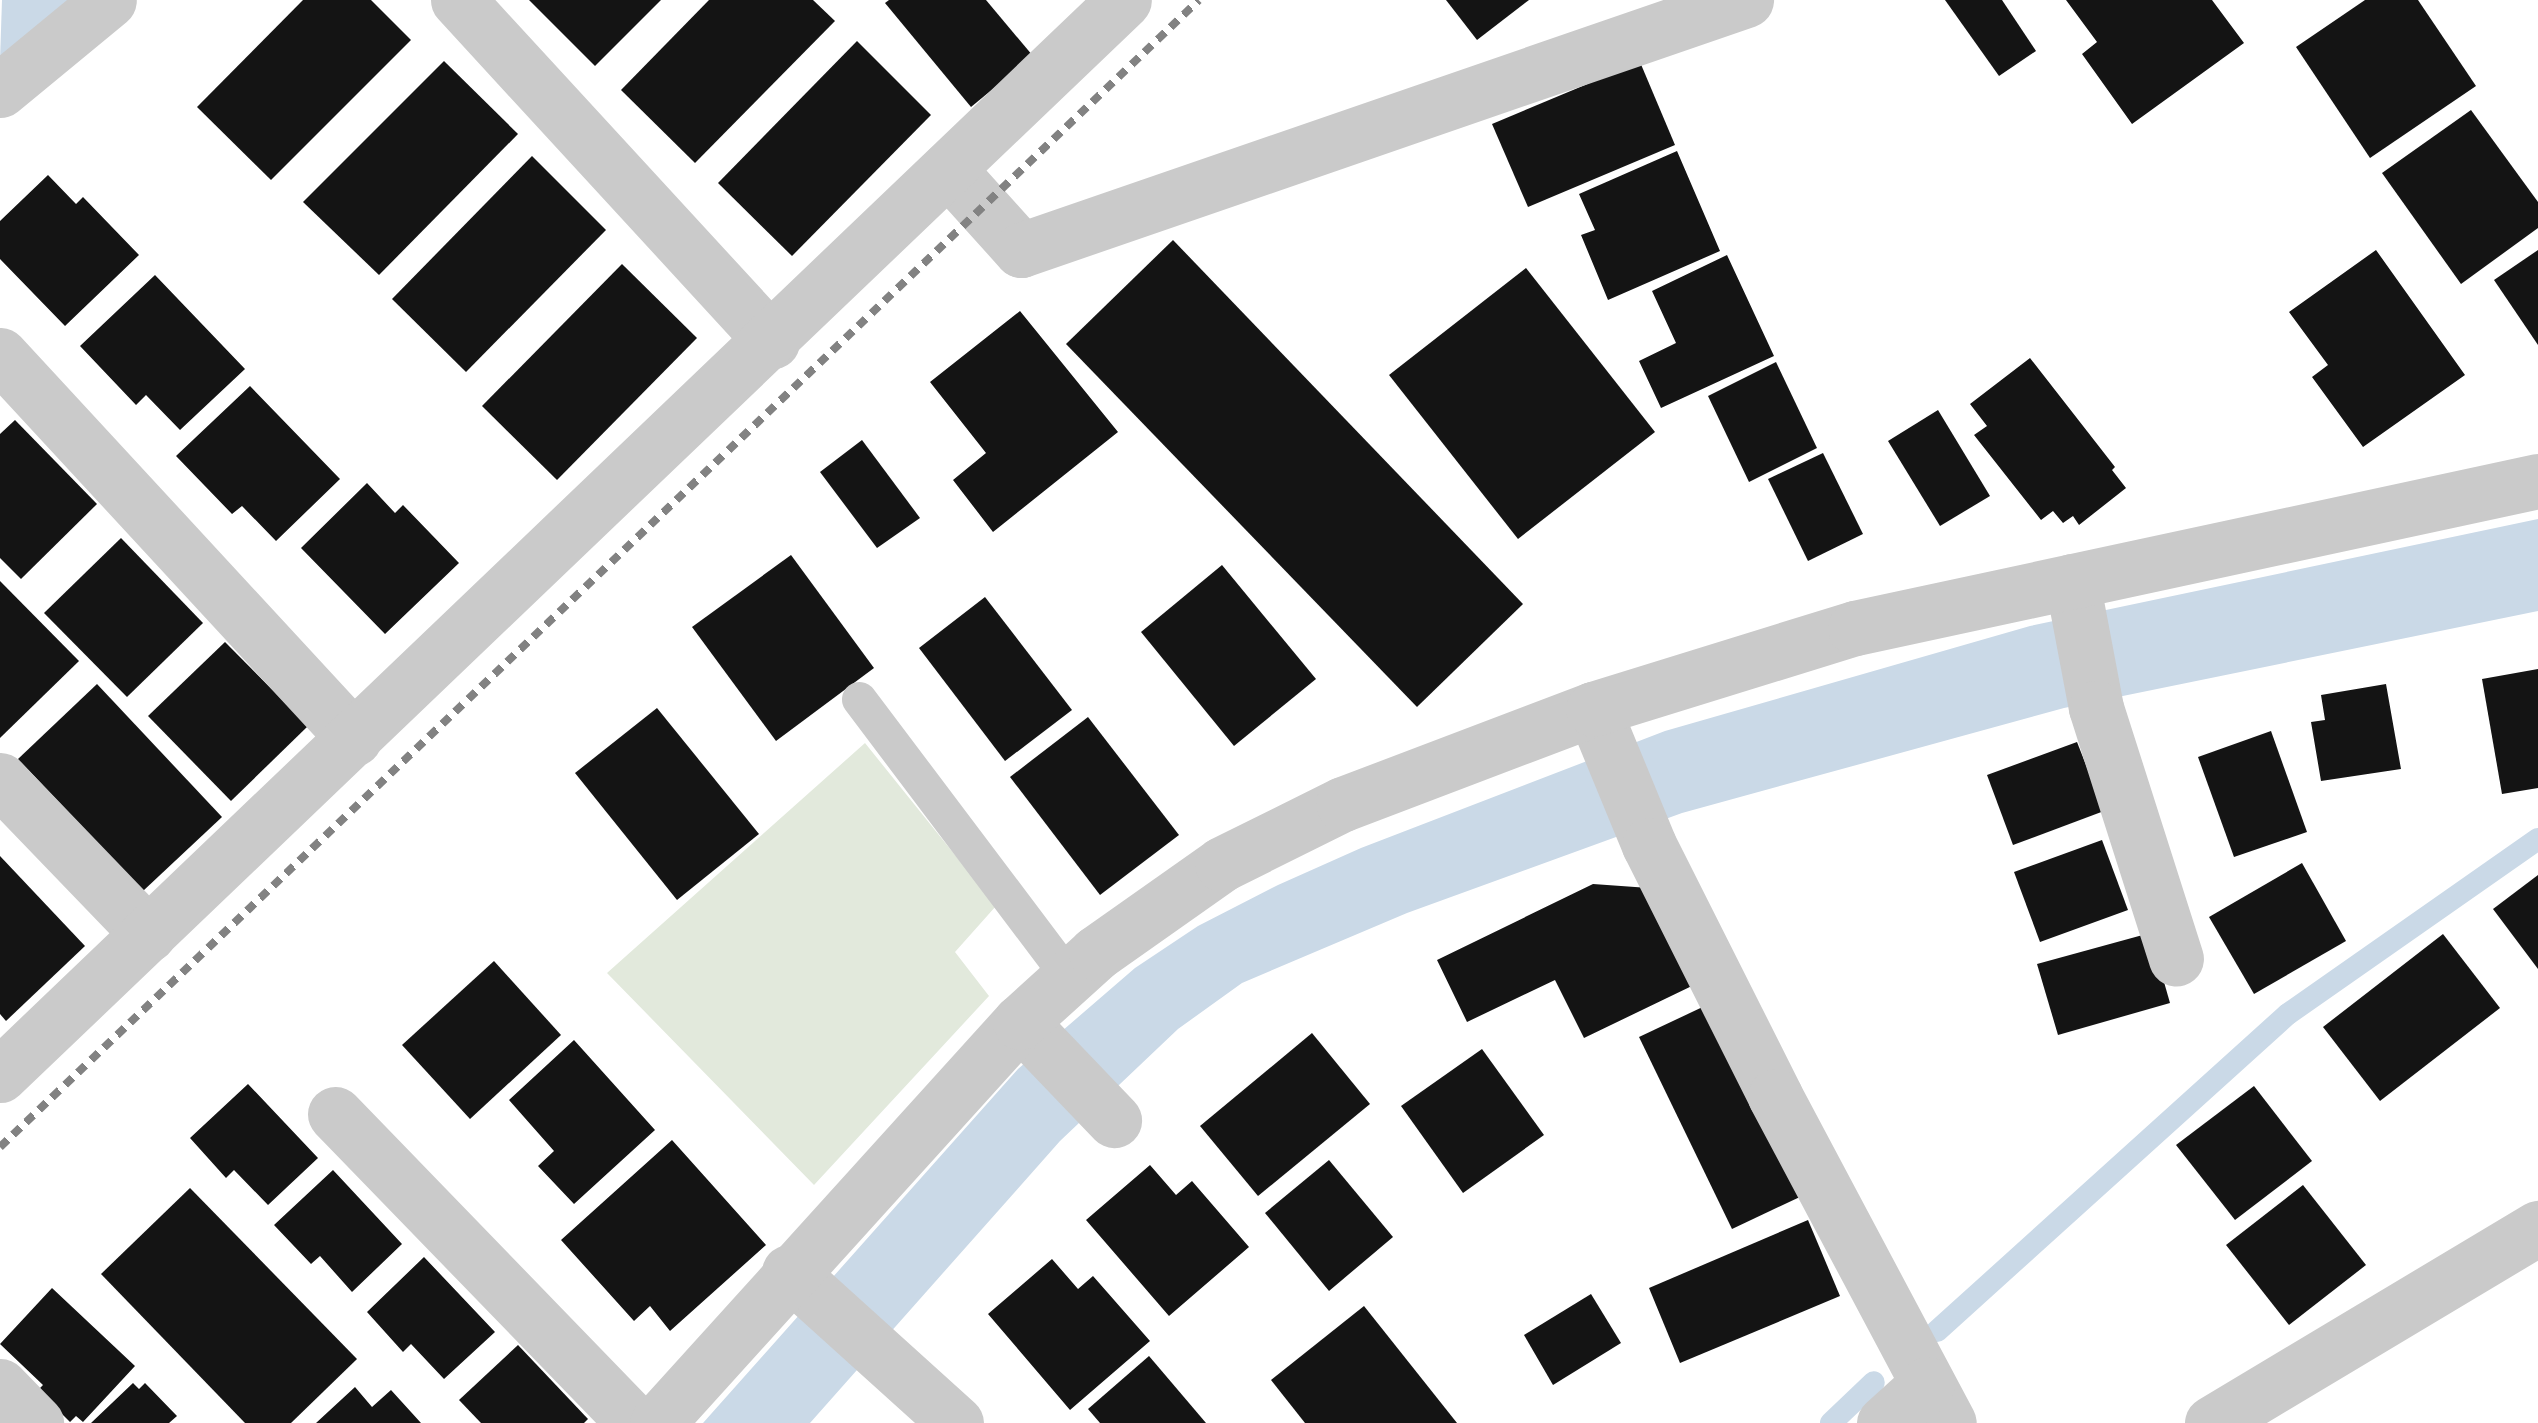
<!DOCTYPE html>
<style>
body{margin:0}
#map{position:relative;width:2538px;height:1423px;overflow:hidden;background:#fff;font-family:Roboto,sans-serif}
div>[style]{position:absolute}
.green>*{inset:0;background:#e2e9dc}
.water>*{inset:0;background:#cad9e7}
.stream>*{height:22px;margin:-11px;padding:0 11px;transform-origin:11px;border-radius:11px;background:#cad9e7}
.building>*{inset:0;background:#141414}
.lane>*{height:35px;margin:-17.5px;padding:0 17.5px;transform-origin:17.5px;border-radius:17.5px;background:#cacaca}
.street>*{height:55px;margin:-27.5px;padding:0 27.5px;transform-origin:27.5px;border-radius:27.5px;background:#cacaca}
.rail>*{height:8px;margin-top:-4px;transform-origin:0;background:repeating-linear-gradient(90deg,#828282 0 10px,transparent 0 18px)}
span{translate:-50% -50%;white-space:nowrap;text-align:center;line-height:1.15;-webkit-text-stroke:10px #fff;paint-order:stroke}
</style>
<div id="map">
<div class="green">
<i style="clip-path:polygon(865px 743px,996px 906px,955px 952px,989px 996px,814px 1185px,607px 973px)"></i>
</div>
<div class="water">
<i style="clip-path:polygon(2px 0,77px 0,0 60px)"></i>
<i style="clip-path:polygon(2538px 519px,2538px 611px,2064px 708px,1682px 813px,1407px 913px,1242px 983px,1178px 1029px,1060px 1141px,810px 1423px,703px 1423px,1018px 1069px,1135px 968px,1198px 926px,1278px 885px,1361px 848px,1665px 731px,2030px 626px)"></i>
</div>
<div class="stream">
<i style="left:1937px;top:1331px;width:473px;rotate:-42.1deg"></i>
<i style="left:2288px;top:1014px;width:305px;rotate:-35deg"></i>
<i style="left:1831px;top:1423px;width:59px;rotate:-43.6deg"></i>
</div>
<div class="building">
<i style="clip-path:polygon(303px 0,371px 0,411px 40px,271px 180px,197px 107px)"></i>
<i style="clip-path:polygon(529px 0,661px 0,595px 66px)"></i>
<i style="clip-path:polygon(709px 0,813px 0,835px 21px,695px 163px,621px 90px)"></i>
<i style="clip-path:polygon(889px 0,986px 0,1033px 56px,971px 107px,885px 3px)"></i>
<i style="clip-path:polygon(1446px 0,1529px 0,1477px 40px)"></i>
<i style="clip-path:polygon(1945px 0,2002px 0,2036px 51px,1999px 76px)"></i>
<i style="clip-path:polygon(2066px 0,2212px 0,2244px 43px,2132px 124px,2082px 54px,2097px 42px)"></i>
<i style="clip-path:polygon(2365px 0,2418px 0,2476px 86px,2370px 158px,2296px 47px)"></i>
<i style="clip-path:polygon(857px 41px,931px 115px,792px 256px,718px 183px)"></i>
<i style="clip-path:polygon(444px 61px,518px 134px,379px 275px,303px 202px)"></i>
<i style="clip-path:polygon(1640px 62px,1675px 145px,1528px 207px,1492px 124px)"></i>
<i style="clip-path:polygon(2471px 110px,2538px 202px,2538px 228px,2461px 284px,2382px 173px)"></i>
<i style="clip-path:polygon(1677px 151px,1720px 251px,1608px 300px,1581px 235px,1595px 230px,1579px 194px)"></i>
<i style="clip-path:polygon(532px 156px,606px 230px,466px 372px,392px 299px)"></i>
<i style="clip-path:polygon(48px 175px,76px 204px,83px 197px,139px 255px,65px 326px,0 259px,0 221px)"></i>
<i style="clip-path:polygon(1173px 240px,1523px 604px,1417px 707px,1066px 344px)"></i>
<i style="clip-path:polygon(2376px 250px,2465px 375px,2363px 447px,2312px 377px,2328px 365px,2289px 312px)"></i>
<i style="clip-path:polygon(2538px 250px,2538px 345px,2494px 280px)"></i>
<i style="clip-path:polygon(1727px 255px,1774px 356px,1661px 408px,1639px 361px,1676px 343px,1652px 291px)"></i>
<i style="clip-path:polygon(622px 264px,697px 338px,557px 480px,482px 406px)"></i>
<i style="clip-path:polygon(1526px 268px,1655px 432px,1518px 539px,1389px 375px)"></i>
<i style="clip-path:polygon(155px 275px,245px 369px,180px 430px,146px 395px,136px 405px,80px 346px)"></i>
<i style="clip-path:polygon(1020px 311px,1118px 432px,993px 532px,953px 480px,986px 453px,930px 382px)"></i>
<i style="clip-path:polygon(2030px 358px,2115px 467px,2112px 470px,2126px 488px,2079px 525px,2073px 516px,2063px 523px,2053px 511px,2041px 520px,1974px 435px,1987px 426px,1970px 404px)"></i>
<i style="clip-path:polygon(1776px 362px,1817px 448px,1749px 482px,1708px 396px)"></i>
<i style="clip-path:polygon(250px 386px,340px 479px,276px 541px,242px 506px,232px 514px,176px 456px)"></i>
<i style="clip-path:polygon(1938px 410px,1990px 496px,1940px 526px,1888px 441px)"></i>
<i style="clip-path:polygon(15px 420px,97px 504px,21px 579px,0 558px,0 434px)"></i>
<i style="clip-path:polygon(862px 440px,920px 518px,877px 548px,820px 472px)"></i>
<i style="clip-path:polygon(1823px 453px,1863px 534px,1808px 561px,1768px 479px)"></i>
<i style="clip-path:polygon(367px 483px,395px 513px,403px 505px,459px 563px,385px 634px,301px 548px)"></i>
<i style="clip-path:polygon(121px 538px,203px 623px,127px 697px,44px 613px)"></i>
<i style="clip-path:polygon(791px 555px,874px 668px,776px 741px,692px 627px)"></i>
<i style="clip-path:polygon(1222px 565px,1316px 679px,1234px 746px,1141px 632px)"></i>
<i style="clip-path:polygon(0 581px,79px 661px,0 738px)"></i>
<i style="clip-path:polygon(985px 597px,1072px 710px,1005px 761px,919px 648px)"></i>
<i style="clip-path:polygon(225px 642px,308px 726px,231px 801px,148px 716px)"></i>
<i style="clip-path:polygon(2538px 669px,2538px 788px,2502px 794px,2482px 679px)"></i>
<i style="clip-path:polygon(97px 684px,222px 817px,143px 891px,18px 759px)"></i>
<i style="clip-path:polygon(2386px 684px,2401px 769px,2321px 781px,2311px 722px,2325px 720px,2321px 695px)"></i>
<i style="clip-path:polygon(657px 708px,759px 834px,677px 900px,575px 773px)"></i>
<i style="clip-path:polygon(1088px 717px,1179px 835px,1100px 895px,1010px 777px)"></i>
<i style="clip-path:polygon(2271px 731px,2307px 832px,2234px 857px,2198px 757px)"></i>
<i style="clip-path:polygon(2077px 742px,2104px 811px,2013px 845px,1987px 775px)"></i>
<i style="clip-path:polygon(2102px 840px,2128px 910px,2040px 942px,2014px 872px)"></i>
<i style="clip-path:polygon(0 856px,85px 946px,6px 1021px,0 1014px)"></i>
<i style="clip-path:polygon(2302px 863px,2346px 941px,2254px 994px,2209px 917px)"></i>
<i style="clip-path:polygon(2538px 875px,2538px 969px,2493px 909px)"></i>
<i style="clip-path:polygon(1593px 884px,1649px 888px,1696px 984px,1584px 1038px,1555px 980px,1467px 1022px,1437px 960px)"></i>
<i style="clip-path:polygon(2150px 933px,2170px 1003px,2058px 1035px,2037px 964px)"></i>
<i style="clip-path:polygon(2443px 934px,2500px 1008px,2380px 1101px,2323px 1027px)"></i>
<i style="clip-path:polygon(494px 961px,561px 1035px,470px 1119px,402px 1045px)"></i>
<i style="clip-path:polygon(1709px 1004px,1802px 1196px,1732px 1229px,1639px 1037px)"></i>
<i style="clip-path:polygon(1312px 1033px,1370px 1104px,1258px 1196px,1200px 1126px)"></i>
<i style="clip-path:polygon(574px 1040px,655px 1130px,574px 1204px,538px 1166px,554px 1151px,509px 1100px)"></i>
<i style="clip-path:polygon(1482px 1049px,1544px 1135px,1463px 1193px,1401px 1106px)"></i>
<i style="clip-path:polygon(248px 1084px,318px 1158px,268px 1205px,234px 1170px,226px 1178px,190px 1138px)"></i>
<i style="clip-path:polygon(2254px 1086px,2312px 1161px,2235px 1220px,2176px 1145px)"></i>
<i style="clip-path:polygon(672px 1140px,766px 1245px,670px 1331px,650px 1306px,634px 1321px,561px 1240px)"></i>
<i style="clip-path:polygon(1329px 1160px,1393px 1237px,1329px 1291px,1265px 1213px)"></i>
<i style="clip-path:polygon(1150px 1165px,1176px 1195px,1192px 1181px,1249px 1247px,1169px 1316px,1086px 1220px)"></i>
<i style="clip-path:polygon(333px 1170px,402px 1244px,352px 1292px,320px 1256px,311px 1264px,274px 1225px)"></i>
<i style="clip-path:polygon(2303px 1185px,2366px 1265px,2289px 1325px,2226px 1245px)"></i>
<i style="clip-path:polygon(190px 1188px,357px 1359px,291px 1423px,245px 1423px,101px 1274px)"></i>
<i style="clip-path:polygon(1808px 1220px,1840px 1296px,1680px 1363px,1649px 1288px)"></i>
<i style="clip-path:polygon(424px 1257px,495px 1332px,444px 1379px,411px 1344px,403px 1352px,367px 1312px)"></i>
<i style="clip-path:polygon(1052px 1259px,1078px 1289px,1093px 1276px,1150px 1341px,1070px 1410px,988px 1314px)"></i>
<i style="clip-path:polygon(52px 1288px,135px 1366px,83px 1422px,76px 1416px,70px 1422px,38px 1390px,43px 1385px,0 1344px)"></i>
<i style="clip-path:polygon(1591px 1294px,1621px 1343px,1553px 1385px,1524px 1335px)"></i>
<i style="clip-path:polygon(1364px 1306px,1457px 1423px,1305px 1423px,1271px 1380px)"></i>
<i style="clip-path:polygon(518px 1345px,588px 1419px,584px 1423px,481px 1423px,459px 1400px)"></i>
<i style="clip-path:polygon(1149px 1356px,1206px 1423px,1100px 1423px,1088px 1409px)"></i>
<i style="clip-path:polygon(133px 1383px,139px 1389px,145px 1383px,177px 1416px,169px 1423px,91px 1423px)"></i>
<i style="clip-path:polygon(355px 1387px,372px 1407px,391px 1390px,421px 1423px,316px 1423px)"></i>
</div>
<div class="lane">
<i style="left:859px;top:699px;width:349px;rotate:53deg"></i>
</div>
<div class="street">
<i style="left:458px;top:0;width:464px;rotate:47.4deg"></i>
<i style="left:0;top:90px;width:141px;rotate:-39.5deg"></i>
<i style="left:948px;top:169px;width:109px;rotate:48deg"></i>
<i style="left:1021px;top:250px;width:767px;rotate:-19.03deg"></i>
<i style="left:0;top:355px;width:522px;rotate:47.25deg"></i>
<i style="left:2072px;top:581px;width:129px;rotate:79.3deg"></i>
<i style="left:2096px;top:708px;width:263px;rotate:72.3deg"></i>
<i style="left:1593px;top:709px;width:147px;rotate:67.6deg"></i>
<i style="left:1649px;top:845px;width:281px;rotate:63.3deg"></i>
<i style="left:1775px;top:1096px;width:370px;rotate:62deg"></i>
<i style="left:0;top:780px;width:214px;rotate:46.1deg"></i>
<i style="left:1020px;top:1022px;width:136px;rotate:46.2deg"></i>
<i style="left:0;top:1075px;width:1555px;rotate:-43.72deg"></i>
<i style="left:335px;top:1114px;width:430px;rotate:45.9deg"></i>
<i style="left:789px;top:1272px;width:225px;rotate:42.1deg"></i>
<i style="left:0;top:1386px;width:52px;rotate:45.8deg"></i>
<i style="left:657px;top:1423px;width:541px;rotate:-47.85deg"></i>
<i style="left:1020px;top:1022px;width:103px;rotate:-42.2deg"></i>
<i style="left:1096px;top:953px;width:154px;rotate:-35.2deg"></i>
<i style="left:1222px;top:864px;width:135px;rotate:-26.4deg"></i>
<i style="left:1343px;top:804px;width:267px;rotate:-20.8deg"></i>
<i style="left:1593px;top:709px;width:274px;rotate:-17.2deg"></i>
<i style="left:1855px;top:628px;width:699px;rotate:-12.15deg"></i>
<i style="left:1884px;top:1423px;width:58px;rotate:-42.2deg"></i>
<i style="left:2212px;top:1423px;width:380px;rotate:-30.9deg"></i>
</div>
<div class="rail">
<i style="left:0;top:1147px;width:1659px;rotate:-43.73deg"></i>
</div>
</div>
